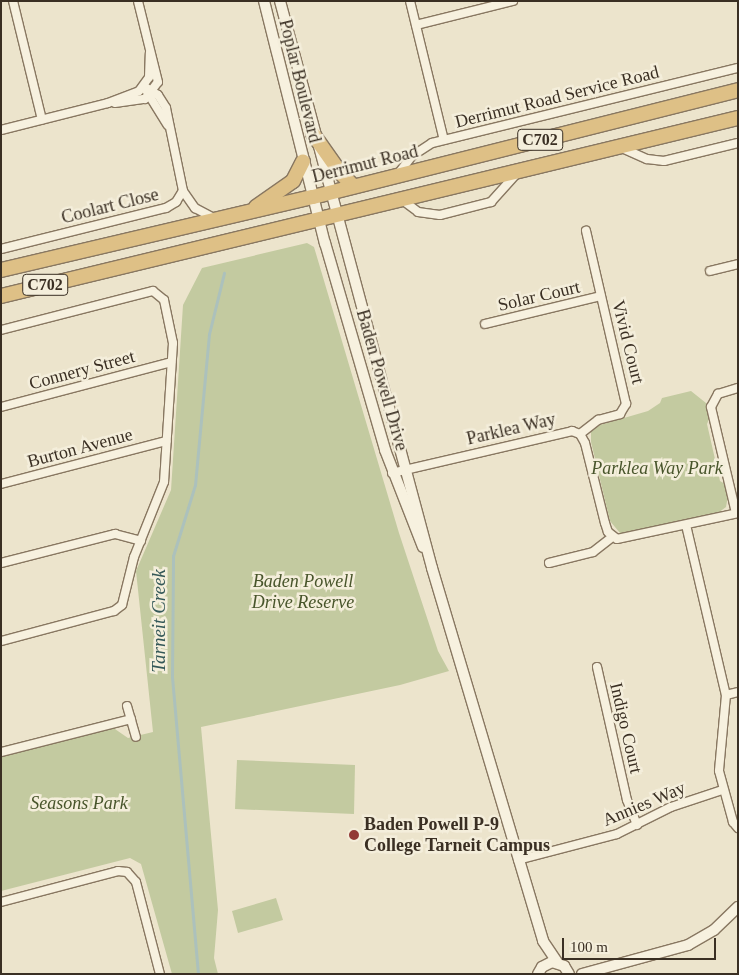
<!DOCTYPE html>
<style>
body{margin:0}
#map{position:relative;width:739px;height:975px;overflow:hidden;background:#ece4cc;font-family:"Times New Roman",serif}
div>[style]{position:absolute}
.green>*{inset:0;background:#c3caa0}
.stream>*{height:3px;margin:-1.5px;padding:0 1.5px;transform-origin:1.5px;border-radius:1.5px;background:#acc1bc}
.roads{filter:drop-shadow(1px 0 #887761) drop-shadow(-1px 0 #887761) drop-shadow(0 1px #887761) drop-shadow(0 -1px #887761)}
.minor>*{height:8px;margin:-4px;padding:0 4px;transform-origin:4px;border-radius:4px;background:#f7f1df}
.tertiary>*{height:10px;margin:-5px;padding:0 5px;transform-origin:5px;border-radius:5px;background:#f7f1df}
.trunk>*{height:14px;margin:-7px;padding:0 7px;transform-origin:7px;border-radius:7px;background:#dec086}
.dots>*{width:14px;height:14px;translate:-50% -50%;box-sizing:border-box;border:2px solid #f4eedb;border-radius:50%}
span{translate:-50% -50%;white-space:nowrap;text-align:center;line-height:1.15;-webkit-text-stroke:5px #f4eedb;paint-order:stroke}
.shield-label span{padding:1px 4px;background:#f4eedb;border:1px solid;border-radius:4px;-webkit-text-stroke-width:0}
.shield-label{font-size:16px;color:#3a2f23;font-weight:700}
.street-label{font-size:18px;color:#3a2f23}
.park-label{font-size:18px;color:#48552b;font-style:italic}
.poi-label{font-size:18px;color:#3a2f23;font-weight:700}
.left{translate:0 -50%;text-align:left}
.water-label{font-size:19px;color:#345858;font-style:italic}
.frame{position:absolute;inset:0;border:2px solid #3a2f23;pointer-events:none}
.scale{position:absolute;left:562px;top:938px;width:154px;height:22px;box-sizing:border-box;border:2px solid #3a2f23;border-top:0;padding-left:6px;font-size:15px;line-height:18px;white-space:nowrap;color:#3a2f23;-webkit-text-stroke:4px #f4eedb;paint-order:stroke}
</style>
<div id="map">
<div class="green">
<i style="clip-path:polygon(307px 243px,314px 247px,399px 533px,438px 651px,449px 671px,400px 685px,201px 727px,218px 910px,214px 958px,218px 974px,172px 974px,141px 864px,130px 858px,1px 891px,1px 756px,112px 727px,128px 738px,153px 732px,136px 571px,171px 490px,183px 305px,202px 268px)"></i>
<i style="clip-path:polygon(691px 391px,706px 403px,709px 419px,707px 424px,720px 481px,725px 484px,728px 496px,726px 507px,718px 513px,628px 534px,620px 533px,610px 521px,591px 442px,591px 432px,600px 425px,648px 411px,660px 403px,662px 398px)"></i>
<i style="clip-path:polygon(237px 760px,355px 765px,354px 814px,235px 809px)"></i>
<i style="clip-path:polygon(276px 898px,283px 920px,238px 933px,232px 911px)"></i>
</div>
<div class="stream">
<i style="left:198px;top:974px;width:298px;rotate:-95deg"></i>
<i style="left:172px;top:677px;width:121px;rotate:-89.5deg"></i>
<i style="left:173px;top:556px;width:74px;rotate:-72.8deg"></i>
<i style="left:195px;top:485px;width:152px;rotate:-84.7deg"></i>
<i style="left:209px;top:334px;width:63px;rotate:-76.2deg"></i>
</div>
<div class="roads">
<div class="minor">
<i style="left:13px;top:1px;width:122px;rotate:76.3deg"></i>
<i style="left:410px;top:1px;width:143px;rotate:76.3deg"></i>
<i style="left:416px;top:25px;width:100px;rotate:-13.9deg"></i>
<i style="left:145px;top:87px;width:15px;rotate:32deg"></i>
<i style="left:158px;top:95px;width:15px;rotate:58deg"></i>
<i style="left:166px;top:108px;width:85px;rotate:78.4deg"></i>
<i style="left:183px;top:191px;width:21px;rotate:55deg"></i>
<i style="left:195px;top:208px;width:24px;rotate:28deg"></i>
<i style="left:147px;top:92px;width:39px;rotate:58deg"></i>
<i style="left:115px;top:103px;width:30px;rotate:-8deg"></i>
<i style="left:145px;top:99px;width:21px;rotate:-53deg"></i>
<i style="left:158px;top:82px;width:83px;rotate:-103.9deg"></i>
<i style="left:1px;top:130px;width:110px;rotate:-14.2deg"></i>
<i style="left:108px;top:103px;width:33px;rotate:-21deg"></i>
<i style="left:139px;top:91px;width:17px;rotate:-54deg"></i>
<i style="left:149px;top:77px;width:24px;rotate:-88deg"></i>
<i style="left:622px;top:148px;width:27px;rotate:24deg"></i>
<i style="left:647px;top:159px;width:17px;rotate:7deg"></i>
<i style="left:664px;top:161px;width:76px;rotate:-13.7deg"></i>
<i style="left:398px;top:174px;width:23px;rotate:-52deg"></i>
<i style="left:412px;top:156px;width:24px;rotate:-33deg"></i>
<i style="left:432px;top:143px;width:315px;rotate:-13.8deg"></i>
<i style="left:401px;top:199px;width:21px;rotate:37deg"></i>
<i style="left:418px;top:212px;width:22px;rotate:8deg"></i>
<i style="left:440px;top:215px;width:53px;rotate:-14.3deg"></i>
<i style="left:491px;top:202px;width:39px;rotate:-48deg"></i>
<i style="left:1px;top:249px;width:170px;rotate:-14deg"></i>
<i style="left:166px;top:208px;width:12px;rotate:-31deg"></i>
<i style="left:176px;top:202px;width:13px;rotate:-58deg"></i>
<i style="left:710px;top:271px;width:29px;rotate:-14deg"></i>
<i style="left:485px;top:324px;width:119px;rotate:-13.6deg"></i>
<i style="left:1px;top:330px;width:157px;rotate:-14.4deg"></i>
<i style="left:153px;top:291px;width:14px;rotate:39deg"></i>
<i style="left:164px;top:300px;width:44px;rotate:78.2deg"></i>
<i style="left:173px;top:343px;width:139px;rotate:93.7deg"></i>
<i style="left:164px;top:482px;width:81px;rotate:111.8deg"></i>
<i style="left:134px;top:557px;width:49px;rotate:104deg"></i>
<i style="left:122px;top:605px;width:10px;rotate:143deg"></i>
<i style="left:114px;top:611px;width:117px;rotate:165.1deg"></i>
<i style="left:1px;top:407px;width:176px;rotate:-14.8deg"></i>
<i style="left:580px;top:434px;width:23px;rotate:-38deg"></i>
<i style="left:598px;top:420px;width:23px;rotate:-15deg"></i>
<i style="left:620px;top:414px;width:12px;rotate:-59deg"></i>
<i style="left:626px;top:404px;width:178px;rotate:-103deg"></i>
<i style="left:392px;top:473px;width:185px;rotate:-13.1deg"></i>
<i style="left:572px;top:431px;width:9px;rotate:21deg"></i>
<i style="left:580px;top:434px;width:10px;rotate:61deg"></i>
<i style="left:585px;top:443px;width:82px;rotate:76deg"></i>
<i style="left:605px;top:523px;width:9px;rotate:72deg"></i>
<i style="left:608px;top:532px;width:11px;rotate:38deg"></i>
<i style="left:617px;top:539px;width:124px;rotate:-12.1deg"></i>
<i style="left:1px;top:484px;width:171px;rotate:-14.6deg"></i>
<i style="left:736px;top:513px;width:109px;rotate:-103.3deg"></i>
<i style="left:711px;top:407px;width:15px;rotate:-62deg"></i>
<i style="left:718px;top:394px;width:21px;rotate:-17deg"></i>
<i style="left:686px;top:525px;width:175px;rotate:76.8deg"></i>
<i style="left:726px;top:695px;width:76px;rotate:95.3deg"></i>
<i style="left:719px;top:771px;width:53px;rotate:74.6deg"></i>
<i style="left:733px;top:822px;width:8px;rotate:50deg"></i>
<i style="left:1px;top:563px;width:118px;rotate:-14.3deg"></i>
<i style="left:115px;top:534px;width:27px;rotate:15deg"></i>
<i style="left:549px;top:563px;width:45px;rotate:-14deg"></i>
<i style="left:593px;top:552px;width:24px;rotate:-38deg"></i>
<i style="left:597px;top:667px;width:136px;rotate:77.3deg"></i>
<i style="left:627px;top:800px;width:27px;rotate:68deg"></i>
<i style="left:726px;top:695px;width:12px;rotate:-14deg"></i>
<i style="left:127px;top:706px;width:32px;rotate:74deg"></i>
<i style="left:1px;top:752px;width:134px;rotate:-14.2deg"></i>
<i style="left:518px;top:860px;width:102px;rotate:-14.7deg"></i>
<i style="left:617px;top:834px;width:60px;rotate:-26.6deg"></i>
<i style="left:671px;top:807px;width:54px;rotate:-18.4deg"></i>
<i style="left:1px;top:902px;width:121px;rotate:-14.8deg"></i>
<i style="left:118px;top:871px;width:9px;rotate:6deg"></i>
<i style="left:127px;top:872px;width:13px;rotate:48deg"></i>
<i style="left:136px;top:882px;width:95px;rotate:75.4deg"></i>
</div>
<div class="tertiary">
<i style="left:264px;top:1px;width:250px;rotate:75.9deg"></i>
<i style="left:325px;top:243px;width:216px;rotate:73.8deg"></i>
<i style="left:385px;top:450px;width:104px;rotate:68.6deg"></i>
<i style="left:280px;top:1px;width:587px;rotate:74.99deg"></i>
<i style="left:432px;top:568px;width:389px;rotate:73.4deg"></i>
<i style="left:543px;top:941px;width:25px;rotate:56deg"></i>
<i style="left:538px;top:974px;width:8px;rotate:-60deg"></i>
<i style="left:542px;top:967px;width:11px;rotate:-27deg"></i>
<i style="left:552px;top:962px;width:13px;rotate:18deg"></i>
<i style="left:564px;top:966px;width:9px;rotate:58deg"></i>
<i style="left:582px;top:974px;width:110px;rotate:-15.3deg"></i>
<i style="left:688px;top:945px;width:30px;rotate:-30deg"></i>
<i style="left:714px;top:930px;width:33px;rotate:-44deg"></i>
</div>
<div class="trunk">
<i style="left:313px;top:134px;width:45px;rotate:54.9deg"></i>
<i style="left:339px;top:171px;width:21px;rotate:47deg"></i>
<i style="left:256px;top:207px;width:45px;rotate:-35.1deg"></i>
<i style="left:293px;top:181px;width:22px;rotate:-63deg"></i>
<i style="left:1px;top:270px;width:320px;rotate:-13.2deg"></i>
<i style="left:313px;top:197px;width:438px;rotate:-14.1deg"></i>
<i style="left:1px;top:296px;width:758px;rotate:-13.58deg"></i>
</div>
</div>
<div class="dots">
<i style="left:354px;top:835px;background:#923935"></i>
</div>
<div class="shield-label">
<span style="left:540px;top:140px">C702</span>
<span style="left:45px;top:285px">C702</span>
</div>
<div class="street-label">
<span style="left:300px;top:81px;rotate:76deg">Poplar Boulevard</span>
<span style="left:557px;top:97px;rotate:-14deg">Derrimut Road Service Road</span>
<span style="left:365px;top:164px;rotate:-14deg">Derrimut Road</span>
<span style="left:110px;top:206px;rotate:-14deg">Coolart Close</span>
<span style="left:539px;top:296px;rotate:-13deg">Solar Court</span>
<span style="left:628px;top:342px;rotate:76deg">Vivid Court</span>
<span style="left:82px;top:370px;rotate:-15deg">Connery Street</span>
<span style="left:382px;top:380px;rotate:74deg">Baden Powell Drive</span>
<span style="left:511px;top:429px;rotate:-13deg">Parklea Way</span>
<span style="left:80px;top:448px;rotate:-15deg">Burton Avenue</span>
<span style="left:626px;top:728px;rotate:77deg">Indigo Court</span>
<span style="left:644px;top:804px;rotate:-23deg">Annies Way</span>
</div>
<div class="park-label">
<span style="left:657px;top:468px">Parklea Way Park</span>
<span style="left:303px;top:592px">Baden Powell<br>Drive Reserve</span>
<span style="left:79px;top:803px">Seasons Park</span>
</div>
<div class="poi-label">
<span class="left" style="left:364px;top:835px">Baden Powell P-9<br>College Tarneit Campus</span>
</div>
<div class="water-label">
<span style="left:159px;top:621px;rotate:-90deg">Tarneit Creek</span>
</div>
<div class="frame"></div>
<div class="scale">100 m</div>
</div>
